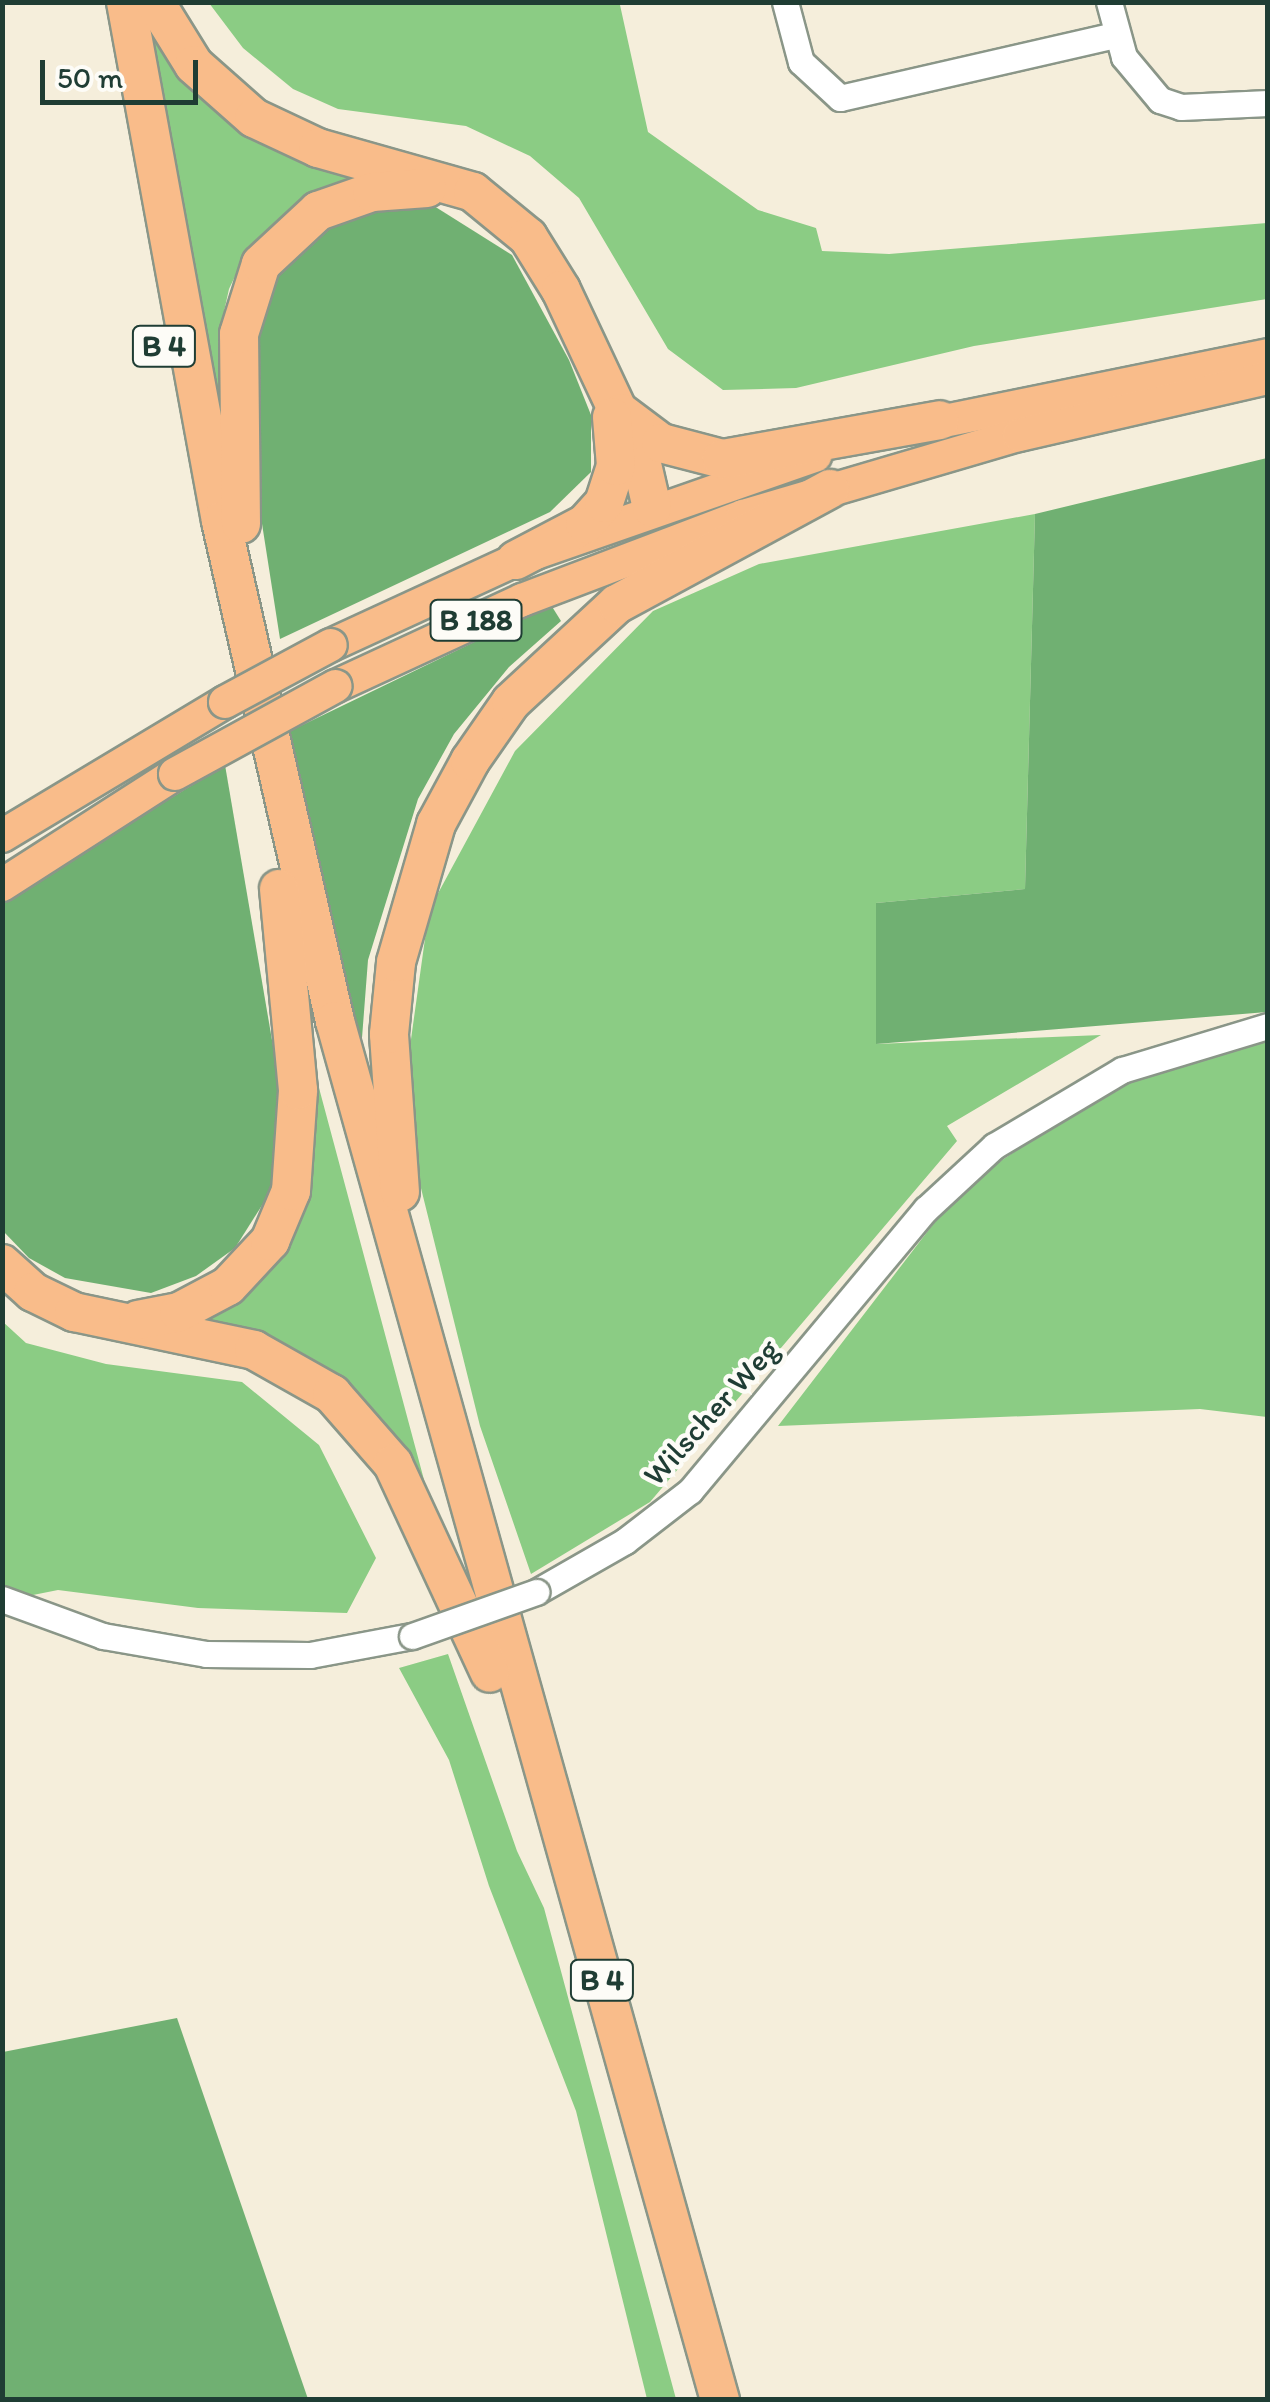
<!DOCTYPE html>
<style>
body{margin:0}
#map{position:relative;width:1270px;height:2402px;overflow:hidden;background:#f5eedb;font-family:Itim,sans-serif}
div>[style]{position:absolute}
.green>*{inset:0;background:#8bcc84}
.forest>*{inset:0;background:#70b072}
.roads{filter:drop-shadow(2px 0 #8a9688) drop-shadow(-2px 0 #8a9688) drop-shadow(0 2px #8a9688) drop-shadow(0 -2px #8a9688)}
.minor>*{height:25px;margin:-12.5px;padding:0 12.5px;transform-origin:12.5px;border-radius:12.5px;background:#fff}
.major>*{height:32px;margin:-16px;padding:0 16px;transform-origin:16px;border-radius:16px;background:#f9bc8a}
.highway>*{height:38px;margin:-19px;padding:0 19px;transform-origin:19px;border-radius:19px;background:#f9bc8a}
.bridges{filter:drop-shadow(2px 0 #8a9688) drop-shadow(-2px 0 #8a9688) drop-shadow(0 2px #8a9688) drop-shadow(0 -2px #8a9688)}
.minor-bridge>*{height:25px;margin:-12.5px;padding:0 12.5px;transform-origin:12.5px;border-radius:12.5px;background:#fff}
.major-bridge>*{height:32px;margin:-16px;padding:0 16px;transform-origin:16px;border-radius:16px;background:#f9bc8a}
span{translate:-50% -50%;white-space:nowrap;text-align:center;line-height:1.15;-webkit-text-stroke:9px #fdfcf7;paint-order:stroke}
.shield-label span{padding:2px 8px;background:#fdfcf7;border:2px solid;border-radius:8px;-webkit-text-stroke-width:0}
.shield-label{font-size:30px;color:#1f3d34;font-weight:700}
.street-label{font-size:32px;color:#1f3d34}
.frame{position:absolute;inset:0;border:5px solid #1f3d34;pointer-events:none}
.scale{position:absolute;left:40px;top:60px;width:158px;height:45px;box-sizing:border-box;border:5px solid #1f3d34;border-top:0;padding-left:12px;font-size:30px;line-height:35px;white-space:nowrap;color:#1f3d34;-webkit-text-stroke:8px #fdfcf7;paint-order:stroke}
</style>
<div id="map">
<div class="green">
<i style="clip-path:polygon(143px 3px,170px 51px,376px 173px,304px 196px,247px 251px,229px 289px,219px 334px,223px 443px)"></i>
<i style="clip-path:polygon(209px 3px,628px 3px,620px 5px,648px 132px,758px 210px,816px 228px,822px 251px,889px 254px,1267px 223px,1267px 299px,974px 346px,796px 388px,723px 390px,668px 349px,579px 198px,530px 156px,466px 126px,338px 109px,293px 89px,243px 48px)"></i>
<i style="clip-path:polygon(1035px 514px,1025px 889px,876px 903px,876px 1044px,1101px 1035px,947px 1126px,957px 1141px,650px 1502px,531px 1574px,480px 1426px,415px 1164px,407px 1068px,429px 910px,515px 751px,653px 611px,759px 564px)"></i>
<i style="clip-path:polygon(300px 1017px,438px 1532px,381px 1427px,187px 1317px,269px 1261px)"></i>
<i style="clip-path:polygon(1267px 1040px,1267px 1417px,1200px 1409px,778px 1426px,941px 1214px,989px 1169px,1105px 1090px)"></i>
<i style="clip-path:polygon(2px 1321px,26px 1343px,106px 1364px,242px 1382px,319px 1445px,376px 1558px,347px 1613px,198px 1608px,58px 1590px,3px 1601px)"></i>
<i style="clip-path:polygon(448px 1654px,517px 1851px,544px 1908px,676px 2399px,647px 2399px,576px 2111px,489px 1886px,449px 1760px,399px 1668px)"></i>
</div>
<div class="forest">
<i style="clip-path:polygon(391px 200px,434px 206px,512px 255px,569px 360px,591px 415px,591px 472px,550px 512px,280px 639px,255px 479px,248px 357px,272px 267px,319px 222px)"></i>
<i style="clip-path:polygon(1267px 458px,1267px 1012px,876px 1044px,876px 903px,1025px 889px,1035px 514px)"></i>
<i style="clip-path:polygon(551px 605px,561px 621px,509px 667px,454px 734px,418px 799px,368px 960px,361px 1051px,288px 732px)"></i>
<i style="clip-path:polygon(225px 765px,280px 1087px,271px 1191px,235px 1248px,196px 1276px,151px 1293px,65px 1278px,29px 1258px,3px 1231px,3px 901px)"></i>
<i style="clip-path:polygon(177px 2018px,308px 2399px,3px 2399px,3px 2052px)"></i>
</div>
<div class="roads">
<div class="minor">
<i style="left:785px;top:2px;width:62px;rotate:75.1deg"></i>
<i style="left:801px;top:62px;width:53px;rotate:42.7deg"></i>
<i style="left:840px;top:98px;width:282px;rotate:-12.9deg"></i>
<i style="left:1109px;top:2px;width:57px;rotate:74.7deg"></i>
<i style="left:1124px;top:57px;width:56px;rotate:50.1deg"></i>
<i style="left:1160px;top:100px;width:22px;rotate:18deg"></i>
<i style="left:1181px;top:107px;width:87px;rotate:-2.6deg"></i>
<i style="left:536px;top:1592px;width:103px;rotate:-29.8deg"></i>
<i style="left:625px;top:1541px;width:82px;rotate:-37.6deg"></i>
<i style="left:690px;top:1491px;width:368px;rotate:-50.1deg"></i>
<i style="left:926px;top:1209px;width:93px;rotate:-42.8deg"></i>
<i style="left:994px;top:1146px;width:149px;rotate:-30.7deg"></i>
<i style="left:1122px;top:1070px;width:152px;rotate:-16.8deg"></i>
<i style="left:2px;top:1599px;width:108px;rotate:20.1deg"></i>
<i style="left:103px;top:1636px;width:105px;rotate:9.9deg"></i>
<i style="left:206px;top:1654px;width:104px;rotate:0.6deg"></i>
<i style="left:310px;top:1655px;width:104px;rotate:-10.6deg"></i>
</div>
<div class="major">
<i style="left:915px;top:427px;width:360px;rotate:-11.5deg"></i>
<i style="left:331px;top:645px;width:204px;rotate:-24.7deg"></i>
<i style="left:516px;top:560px;width:317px;rotate:-19.2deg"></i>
<i style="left:336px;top:686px;width:205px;rotate:-24.8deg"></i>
<i style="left:522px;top:600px;width:236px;rotate:-20.8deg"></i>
<i style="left:743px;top:516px;width:288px;rotate:-16.4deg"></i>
<i style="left:1019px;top:435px;width:255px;rotate:-12.9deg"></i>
<i style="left:2px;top:836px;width:260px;rotate:-31deg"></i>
<i style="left:2px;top:885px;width:206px;rotate:-32.7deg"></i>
</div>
<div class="highway">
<i style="left:126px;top:2px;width:528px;rotate:79.63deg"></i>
<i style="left:221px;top:521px;width:513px;rotate:77.16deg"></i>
<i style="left:335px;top:1021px;width:1432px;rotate:74.4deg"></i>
<i style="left:155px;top:2px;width:74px;rotate:58.2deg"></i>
<i style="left:194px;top:65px;width:80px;rotate:41.5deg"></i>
<i style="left:254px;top:118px;width:71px;rotate:25.1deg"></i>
<i style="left:318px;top:148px;width:161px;rotate:15.8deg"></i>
<i style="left:473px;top:192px;width:71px;rotate:39.3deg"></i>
<i style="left:528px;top:237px;width:62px;rotate:58.1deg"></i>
<i style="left:561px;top:290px;width:188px;rotate:64.8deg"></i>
<i style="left:641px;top:460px;width:49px;rotate:77.1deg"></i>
<i style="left:621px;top:413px;width:50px;rotate:36.9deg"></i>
<i style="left:661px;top:443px;width:63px;rotate:14.7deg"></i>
<i style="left:722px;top:459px;width:221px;rotate:-10.1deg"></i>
<i style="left:241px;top:524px;width:190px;rotate:-90.6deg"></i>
<i style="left:239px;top:334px;width:73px;rotate:-72.6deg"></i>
<i style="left:261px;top:264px;width:78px;rotate:-42.9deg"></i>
<i style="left:318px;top:211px;width:57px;rotate:-19.4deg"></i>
<i style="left:372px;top:192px;width:55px;rotate:-4.2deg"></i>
<i style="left:516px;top:560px;width:78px;rotate:-27.6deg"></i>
<i style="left:585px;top:524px;width:28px;rotate:-48deg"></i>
<i style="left:604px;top:503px;width:39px;rotate:-72deg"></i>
<i style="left:616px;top:466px;width:49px;rotate:-94.7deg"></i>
<i style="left:400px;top:1192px;width:158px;rotate:-94deg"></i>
<i style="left:389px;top:1034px;width:72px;rotate:-84.4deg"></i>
<i style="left:396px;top:962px;width:144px;rotate:-73.8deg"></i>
<i style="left:436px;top:824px;width:72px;rotate:-61.6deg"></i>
<i style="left:470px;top:761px;width:72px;rotate:-55.2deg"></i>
<i style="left:511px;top:702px;width:144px;rotate:-42.8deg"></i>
<i style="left:617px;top:604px;width:242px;rotate:-28.4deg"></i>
<i style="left:2px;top:1264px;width:42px;rotate:42.1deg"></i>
<i style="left:33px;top:1292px;width:46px;rotate:26deg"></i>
<i style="left:74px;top:1312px;width:184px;rotate:11.9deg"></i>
<i style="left:254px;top:1350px;width:90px;rotate:29.4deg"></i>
<i style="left:332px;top:1394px;width:93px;rotate:48.9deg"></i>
<i style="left:393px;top:1464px;width:230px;rotate:65.1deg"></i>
<i style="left:138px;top:1320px;width:42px;rotate:-11deg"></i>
<i style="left:179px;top:1312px;width:55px;rotate:-28deg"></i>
<i style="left:228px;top:1286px;width:62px;rotate:-47deg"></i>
<i style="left:270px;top:1241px;width:54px;rotate:-67.2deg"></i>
<i style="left:291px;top:1191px;width:101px;rotate:-86deg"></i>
<i style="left:298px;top:1090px;width:202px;rotate:-95.4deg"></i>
</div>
</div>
<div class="bridges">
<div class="minor-bridge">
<i style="left:412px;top:1636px;width:132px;rotate:-19.5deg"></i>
</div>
<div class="major-bridge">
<i style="left:225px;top:702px;width:120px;rotate:-28.3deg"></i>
<i style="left:175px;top:774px;width:183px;rotate:-28.7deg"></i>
</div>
</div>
<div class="shield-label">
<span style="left:164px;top:346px">B 4</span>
<span style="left:476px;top:620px">B 188</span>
<span style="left:602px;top:1980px">B 4</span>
</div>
<div class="street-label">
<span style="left:711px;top:1412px;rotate:-48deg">Wilscher Weg</span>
</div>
<div class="frame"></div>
<div class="scale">50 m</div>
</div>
